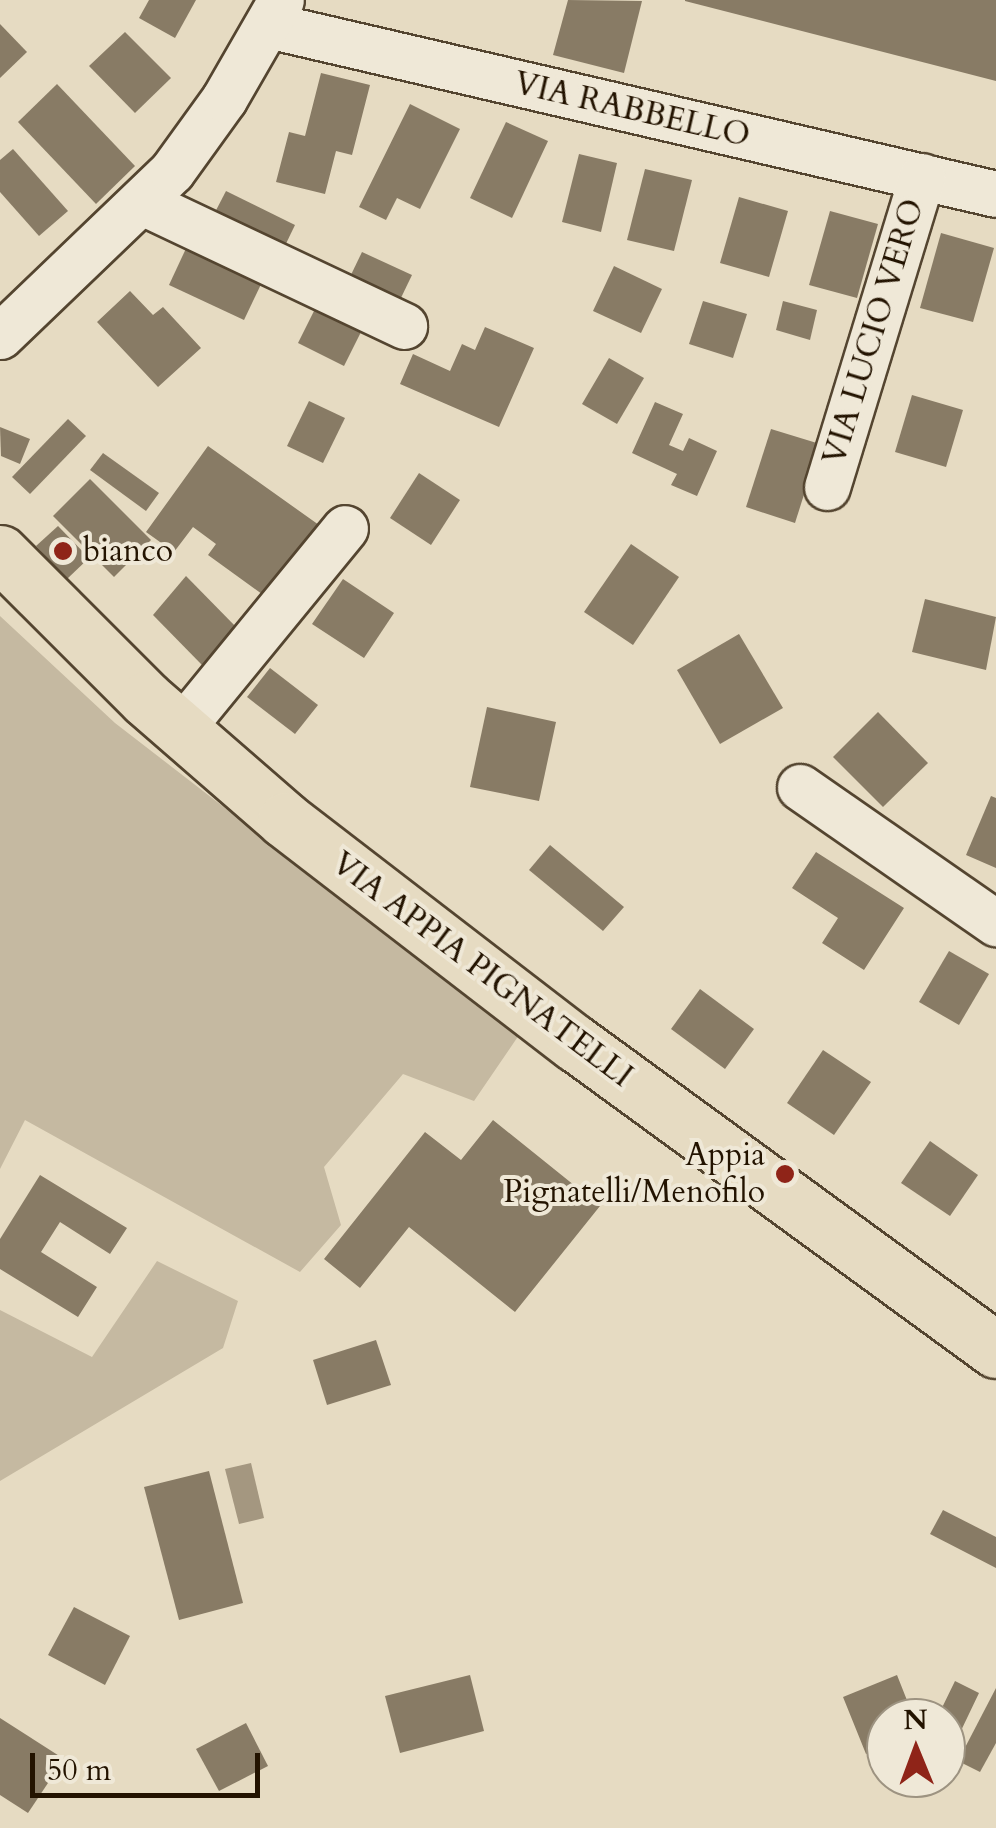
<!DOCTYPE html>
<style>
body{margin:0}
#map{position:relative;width:996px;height:1828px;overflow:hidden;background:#e6dbc2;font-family:Cardo,serif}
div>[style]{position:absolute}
.green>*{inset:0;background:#c5b9a1}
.water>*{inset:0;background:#a49780}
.building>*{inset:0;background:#887b65}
.roads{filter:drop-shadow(2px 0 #544530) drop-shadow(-2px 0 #544530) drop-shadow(0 2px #544530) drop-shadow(0 -2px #544530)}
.minor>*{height:45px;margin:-22.5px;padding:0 22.5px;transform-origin:22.5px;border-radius:22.5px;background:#efe8d7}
.major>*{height:55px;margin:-27.5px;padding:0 27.5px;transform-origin:27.5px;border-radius:27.5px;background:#e6dbc2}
.dots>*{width:28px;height:28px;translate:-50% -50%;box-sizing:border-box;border:5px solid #efe8d7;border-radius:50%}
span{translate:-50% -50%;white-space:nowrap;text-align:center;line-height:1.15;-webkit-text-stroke:8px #efe8d7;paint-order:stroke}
.street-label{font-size:32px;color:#231300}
.poi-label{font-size:32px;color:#231300}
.left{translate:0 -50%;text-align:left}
.right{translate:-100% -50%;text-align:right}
.north{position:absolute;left:866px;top:1698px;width:100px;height:100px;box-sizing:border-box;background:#efe8d7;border:2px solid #9d9381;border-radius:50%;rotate:359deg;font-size:28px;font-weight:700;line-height:40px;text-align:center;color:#231300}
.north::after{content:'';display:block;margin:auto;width:35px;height:45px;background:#8f2418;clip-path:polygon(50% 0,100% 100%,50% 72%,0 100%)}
.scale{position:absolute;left:30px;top:1753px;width:230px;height:45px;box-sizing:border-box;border:5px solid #231300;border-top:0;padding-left:12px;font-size:30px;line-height:35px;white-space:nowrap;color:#231300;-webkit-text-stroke:8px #efe8d7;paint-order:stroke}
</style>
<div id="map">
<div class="green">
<i style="clip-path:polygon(0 616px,115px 723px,519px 1035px,474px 1101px,403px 1074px,324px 1167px,341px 1225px,300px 1272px,25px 1120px,0 1169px)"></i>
<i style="clip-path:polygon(157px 1261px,238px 1301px,223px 1348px,0 1481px,0 1310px,92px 1357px)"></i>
</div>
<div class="water">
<i style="clip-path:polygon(251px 1463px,264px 1518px,239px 1524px,225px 1469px)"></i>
</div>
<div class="building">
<i style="clip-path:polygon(149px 0,196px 0,175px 38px,139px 18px)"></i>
<i style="clip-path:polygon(568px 0,642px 1px,624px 73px,553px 55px)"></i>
<i style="clip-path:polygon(685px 0,996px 0,996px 81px,685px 1px)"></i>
<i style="clip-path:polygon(0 24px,27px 52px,0 78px)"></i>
<i style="clip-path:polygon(125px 32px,171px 78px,135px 113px,89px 66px)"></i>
<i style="clip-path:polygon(321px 73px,370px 85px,352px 155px,336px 151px,325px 194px,276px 182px,289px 132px,305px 136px)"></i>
<i style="clip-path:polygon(57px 84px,135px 166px,96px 204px,18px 122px)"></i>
<i style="clip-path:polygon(410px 104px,460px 129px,420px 209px,397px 198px,386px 220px,359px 207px)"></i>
<i style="clip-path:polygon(506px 122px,548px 141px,512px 218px,470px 198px)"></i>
<i style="clip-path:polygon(13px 149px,68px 211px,39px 236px,0 192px,0 160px)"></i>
<i style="clip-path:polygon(579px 154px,617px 163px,601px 232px,562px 222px)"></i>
<i style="clip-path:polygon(645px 169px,692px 180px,674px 251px,627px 240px)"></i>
<i style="clip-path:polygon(226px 191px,295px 225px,281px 254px,211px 220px)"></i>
<i style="clip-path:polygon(739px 197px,788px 211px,769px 277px,720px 263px)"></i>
<i style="clip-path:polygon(830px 211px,878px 224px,857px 298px,809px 285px)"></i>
<i style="clip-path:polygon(941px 233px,994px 248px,973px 322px,920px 308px)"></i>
<i style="clip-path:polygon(189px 242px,264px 278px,244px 320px,169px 285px)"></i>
<i style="clip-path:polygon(362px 252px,412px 275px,398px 304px,348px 281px)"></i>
<i style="clip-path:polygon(614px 266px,662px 289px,641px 333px,593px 311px)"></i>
<i style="clip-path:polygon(130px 291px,153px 315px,163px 307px,201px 348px,158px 387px,97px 322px)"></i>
<i style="clip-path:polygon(703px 301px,747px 314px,733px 358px,689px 344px)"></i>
<i style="clip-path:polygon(783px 301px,817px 310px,810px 340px,776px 330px)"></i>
<i style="clip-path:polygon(316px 307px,362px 330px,344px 366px,298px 343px)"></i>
<i style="clip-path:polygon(485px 327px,534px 348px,499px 427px,400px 384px,413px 354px,450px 371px,462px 344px,475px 350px)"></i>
<i style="clip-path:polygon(609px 358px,644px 378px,617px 424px,582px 404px)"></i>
<i style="clip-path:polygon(912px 395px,963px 410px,946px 467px,895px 452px)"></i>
<i style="clip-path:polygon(309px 401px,345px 418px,323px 463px,287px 446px)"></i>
<i style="clip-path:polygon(655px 402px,683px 414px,669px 445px,683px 451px,689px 438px,717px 451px,697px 496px,671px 485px,677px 474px,632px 453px)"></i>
<i style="clip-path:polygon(68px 419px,86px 436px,30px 494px,12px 477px)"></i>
<i style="clip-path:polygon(0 427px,30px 439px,20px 464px,1px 456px)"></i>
<i style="clip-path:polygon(771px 429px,820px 444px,795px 523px,746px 507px)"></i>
<i style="clip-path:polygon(208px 446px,326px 530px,273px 602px,208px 555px,216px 544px,193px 527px,174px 552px,146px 532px)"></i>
<i style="clip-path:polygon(103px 453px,159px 493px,146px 511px,90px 470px)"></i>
<i style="clip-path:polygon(419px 473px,460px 500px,431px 545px,390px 518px)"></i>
<i style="clip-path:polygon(90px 479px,151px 540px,114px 577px,53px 516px)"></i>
<i style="clip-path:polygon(58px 526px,89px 558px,67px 579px,36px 546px)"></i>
<i style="clip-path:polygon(631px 544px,679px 577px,633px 645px,584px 612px)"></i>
<i style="clip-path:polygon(186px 576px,238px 629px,202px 665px,153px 615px)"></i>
<i style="clip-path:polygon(343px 579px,394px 613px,364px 658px,312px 624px)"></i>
<i style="clip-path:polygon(925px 599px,996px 617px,986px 670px,912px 652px)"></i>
<i style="clip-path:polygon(739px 634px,783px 708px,720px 744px,677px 670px)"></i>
<i style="clip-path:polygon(270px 668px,318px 705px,295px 734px,247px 697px)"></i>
<i style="clip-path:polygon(487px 707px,556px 722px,539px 801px,470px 787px)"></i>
<i style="clip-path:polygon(878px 712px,928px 763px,883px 807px,833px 757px)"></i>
<i style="clip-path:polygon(991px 796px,996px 798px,996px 868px,966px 855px)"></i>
<i style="clip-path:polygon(550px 845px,624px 907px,603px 931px,529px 870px)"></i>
<i style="clip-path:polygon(816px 852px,904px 908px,864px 970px,822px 943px,838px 918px,792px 888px)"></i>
<i style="clip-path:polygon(949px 951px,989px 974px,959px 1025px,919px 1002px)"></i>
<i style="clip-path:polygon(700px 989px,754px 1029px,725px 1069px,671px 1029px)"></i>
<i style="clip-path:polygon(823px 1050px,871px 1082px,834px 1135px,787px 1103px)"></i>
<i style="clip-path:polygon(493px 1120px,600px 1206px,515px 1312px,409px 1227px,360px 1288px,324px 1259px,425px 1132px,461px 1160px)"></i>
<i style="clip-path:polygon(930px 1141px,978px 1175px,950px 1216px,901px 1183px)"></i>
<i style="clip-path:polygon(40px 1175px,127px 1228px,110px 1254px,60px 1222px,41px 1252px,97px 1287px,78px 1317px,0 1269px,0 1239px)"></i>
<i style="clip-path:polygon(376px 1340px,391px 1385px,327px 1405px,313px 1360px)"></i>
<i style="clip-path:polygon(209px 1471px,243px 1603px,179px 1620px,144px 1487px)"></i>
<i style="clip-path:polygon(943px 1510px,996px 1537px,996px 1568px,930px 1534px)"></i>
<i style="clip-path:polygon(74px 1607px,130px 1636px,105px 1685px,48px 1655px)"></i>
<i style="clip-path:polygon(470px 1675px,484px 1731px,400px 1753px,385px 1696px)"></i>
<i style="clip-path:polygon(897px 1675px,914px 1718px,886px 1718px,886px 1746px,866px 1754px,843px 1697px)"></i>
<i style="clip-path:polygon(955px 1681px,979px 1693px,946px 1762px,946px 1718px,937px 1718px)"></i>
<i style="clip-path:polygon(996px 1688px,996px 1743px,980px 1772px,958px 1761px)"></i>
<i style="clip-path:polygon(0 1718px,64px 1759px,28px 1813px,0 1795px)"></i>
<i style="clip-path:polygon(246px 1723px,268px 1766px,219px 1791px,196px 1749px)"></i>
</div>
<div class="roads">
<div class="minor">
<i style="left:268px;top:25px;width:747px;rotate:13.07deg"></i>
<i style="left:142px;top:202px;width:290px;rotate:25.3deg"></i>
<i style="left:0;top:336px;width:238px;rotate:-43.8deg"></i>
<i style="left:172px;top:171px;width:89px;rotate:-54.2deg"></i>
<i style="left:224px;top:99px;width:114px;rotate:-60.1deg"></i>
<i style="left:827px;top:487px;width:325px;rotate:-73deg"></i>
<i style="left:179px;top:731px;width:262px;rotate:-50.7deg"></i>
<i style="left:800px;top:787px;width:239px;rotate:34.8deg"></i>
</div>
<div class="major">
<i style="left:0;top:553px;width:206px;rotate:45deg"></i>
<i style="left:146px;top:699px;width:184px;rotate:41deg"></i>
<i style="left:285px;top:820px;width:366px;rotate:37.6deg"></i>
<i style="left:575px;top:1043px;width:521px;rotate:36.1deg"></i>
</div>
</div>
<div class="dots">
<i style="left:63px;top:551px;background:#8f2418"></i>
<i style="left:785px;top:1174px;background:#8f2418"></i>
</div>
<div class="street-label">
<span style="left:632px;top:110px;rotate:13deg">VIA RABBELLO</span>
<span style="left:874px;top:332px;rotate:-73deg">VIA LUCIO VERO</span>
<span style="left:482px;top:970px;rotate:37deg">VIA APPIA PIGNATELLI</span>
</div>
<div class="poi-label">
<span class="left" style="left:83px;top:551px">bianco</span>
<span class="right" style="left:765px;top:1174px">Appia<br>Pignatelli/Menofilo</span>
</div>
<div class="north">N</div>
<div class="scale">50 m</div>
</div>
